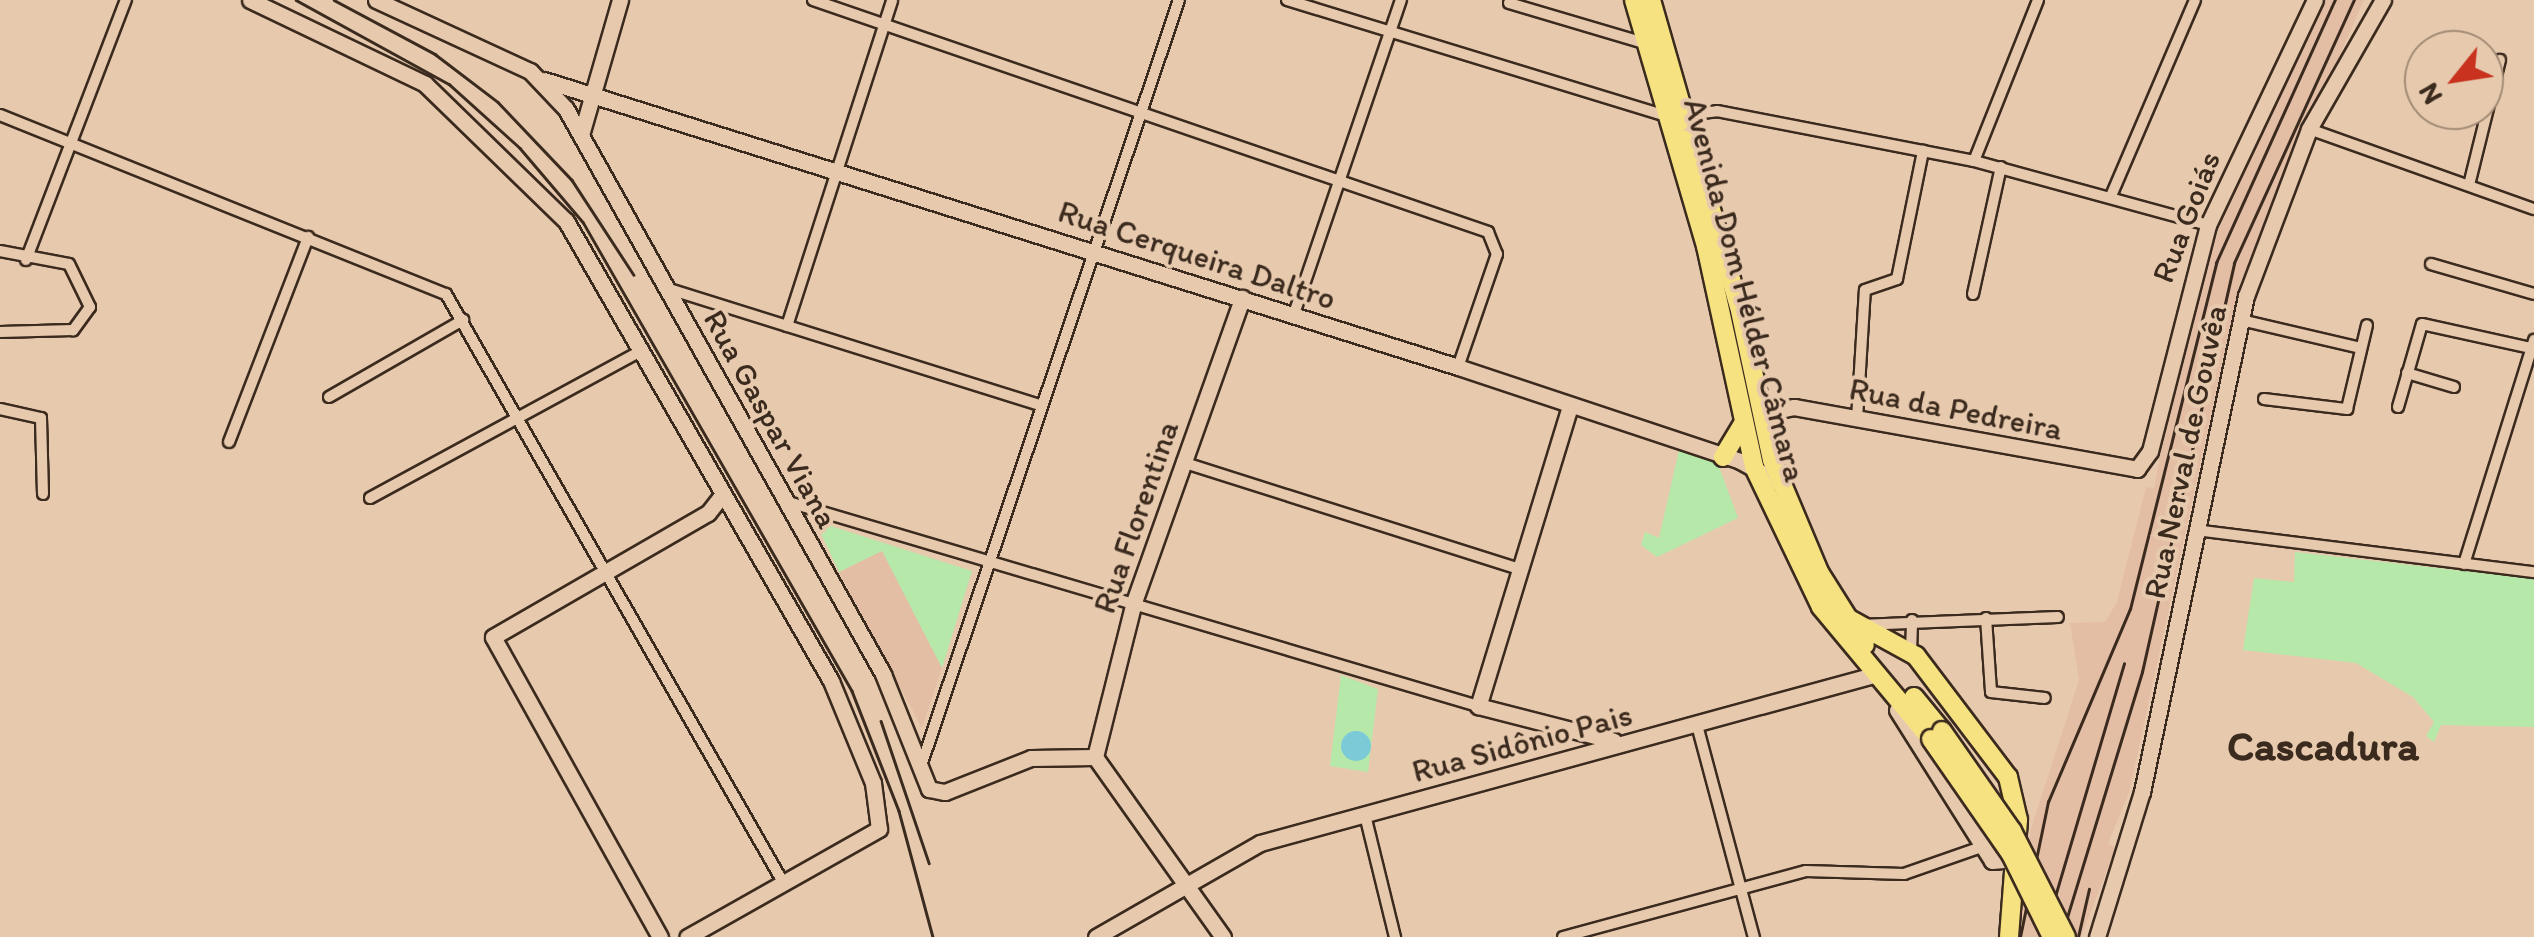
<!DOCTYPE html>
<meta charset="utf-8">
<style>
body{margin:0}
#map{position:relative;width:2534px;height:937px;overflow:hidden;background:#e7caae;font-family:Itim,sans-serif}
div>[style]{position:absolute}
.built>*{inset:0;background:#e3bea5}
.green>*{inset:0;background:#b5e8a9}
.water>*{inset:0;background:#7bcad8}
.round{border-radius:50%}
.roads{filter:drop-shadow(2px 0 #3b2a1e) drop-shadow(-2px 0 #3b2a1e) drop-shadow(0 2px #3b2a1e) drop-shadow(0 -2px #3b2a1e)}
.street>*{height:10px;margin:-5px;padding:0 5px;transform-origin:5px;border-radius:5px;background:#e7caae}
.secondary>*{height:15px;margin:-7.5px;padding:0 7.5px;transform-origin:7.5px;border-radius:7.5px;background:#e7caae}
.primary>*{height:18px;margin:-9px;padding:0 9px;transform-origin:9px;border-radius:9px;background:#f6e281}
.rail>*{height:2.5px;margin:-1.25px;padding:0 1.25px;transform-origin:1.25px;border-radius:1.25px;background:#3b2a1e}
.bridges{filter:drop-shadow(2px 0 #3b2a1e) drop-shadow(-2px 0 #3b2a1e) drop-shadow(0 2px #3b2a1e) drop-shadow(0 -2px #3b2a1e)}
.primary-bridge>*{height:18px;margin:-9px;padding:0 9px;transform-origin:9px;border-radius:9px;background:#f6e281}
span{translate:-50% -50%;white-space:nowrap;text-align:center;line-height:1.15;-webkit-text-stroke:8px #e7caae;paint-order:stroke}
.street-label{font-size:32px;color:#3b2a1e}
.district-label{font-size:42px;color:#3b2a1e;font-weight:700}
.north{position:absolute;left:2404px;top:30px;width:100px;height:100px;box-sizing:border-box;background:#e7caae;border:2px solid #a28a74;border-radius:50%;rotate:240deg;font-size:28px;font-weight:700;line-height:40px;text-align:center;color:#3b2a1e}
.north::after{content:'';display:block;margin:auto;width:35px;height:45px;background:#c8321e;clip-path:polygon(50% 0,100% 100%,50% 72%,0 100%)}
</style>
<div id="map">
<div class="built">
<i style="clip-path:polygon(2325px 0,2364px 0,2239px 285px,2129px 793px,2108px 844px,2116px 847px,2081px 937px,2016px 937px,2030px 832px,2079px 680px,2070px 623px,2105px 622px,2117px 602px,2146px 487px,2154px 488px,2190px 306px,2241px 170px)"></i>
<i style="clip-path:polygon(882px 550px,942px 668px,922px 728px,839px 572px)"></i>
</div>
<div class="green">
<i style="clip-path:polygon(1679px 450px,1718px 464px,1738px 518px,1657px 557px,1641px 545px,1645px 532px,1659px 538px)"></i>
<i style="clip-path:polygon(815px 521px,972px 571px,942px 668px,882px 551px,839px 572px)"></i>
<i style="clip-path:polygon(2295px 552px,2534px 579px,2534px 727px,2441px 725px,2434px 742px,2426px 736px,2434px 722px,2413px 697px,2356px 663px,2243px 650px,2254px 578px,2294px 582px)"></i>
<i style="clip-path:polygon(1341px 675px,1378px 689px,1368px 772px,1330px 766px)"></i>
</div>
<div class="water">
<i class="round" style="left:1341px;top:731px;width:30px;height:30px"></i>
</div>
<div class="roads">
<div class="street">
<i style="left:813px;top:0;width:714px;rotate:18.97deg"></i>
<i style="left:1488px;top:232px;width:24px;rotate:68deg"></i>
<i style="left:1497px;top:254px;width:120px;rotate:109deg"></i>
<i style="left:1287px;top:0;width:400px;rotate:17deg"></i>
<i style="left:1509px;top:3px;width:144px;rotate:16.5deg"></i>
<i style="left:0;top:115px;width:481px;rotate:21.9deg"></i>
<i style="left:446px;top:294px;width:680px;rotate:60.19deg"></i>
<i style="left:1686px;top:115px;width:31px;rotate:-7deg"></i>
<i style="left:1717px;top:111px;width:262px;rotate:11deg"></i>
<i style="left:1974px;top:161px;width:243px;rotate:15.3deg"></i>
<i style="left:2309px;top:129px;width:239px;rotate:19.6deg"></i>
<i style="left:1974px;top:161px;width:173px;rotate:-68.3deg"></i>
<i style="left:2469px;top:185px;width:129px;rotate:-76.1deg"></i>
<i style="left:2111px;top:196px;width:213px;rotate:-66.8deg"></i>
<i style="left:0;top:251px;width:70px;rotate:10.7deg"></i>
<i style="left:69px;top:264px;width:48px;rotate:64deg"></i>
<i style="left:90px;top:307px;width:29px;rotate:126deg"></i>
<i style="left:73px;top:330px;width:73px;rotate:178.4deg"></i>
<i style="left:26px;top:260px;width:279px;rotate:-69deg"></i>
<i style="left:2431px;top:264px;width:107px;rotate:16.2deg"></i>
<i style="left:666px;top:288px;width:389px;rotate:17.4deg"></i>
<i style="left:1973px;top:294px;width:130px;rotate:-77.6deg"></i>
<i style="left:1294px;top:314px;width:332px;rotate:-71.2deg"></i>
<i style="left:2241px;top:320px;width:123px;rotate:13.1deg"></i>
<i style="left:787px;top:326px;width:342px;rotate:-72.1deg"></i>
<i style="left:2407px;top:373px;width:49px;rotate:16.6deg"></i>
<i style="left:329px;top:397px;width:155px;rotate:-29.9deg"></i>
<i style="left:2264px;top:399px;width:84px;rotate:6.9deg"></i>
<i style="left:2347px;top:409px;width:86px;rotate:-76.6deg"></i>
<i style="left:2398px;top:407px;width:86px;rotate:-73.9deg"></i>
<i style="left:2422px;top:324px;width:112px;rotate:12.4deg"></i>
<i style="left:0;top:409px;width:42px;rotate:12.4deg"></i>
<i style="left:41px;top:418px;width:76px;rotate:88.5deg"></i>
<i style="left:1857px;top:419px;width:129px;rotate:-86.5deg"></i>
<i style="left:1865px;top:290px;width:34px;rotate:-19deg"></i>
<i style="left:1897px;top:279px;width:131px;rotate:-78.5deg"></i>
<i style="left:229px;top:442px;width:220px;rotate:-68.9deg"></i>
<i style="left:1182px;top:462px;width:351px;rotate:17.6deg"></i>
<i style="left:370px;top:498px;width:311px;rotate:-28.5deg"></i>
<i style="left:785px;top:501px;width:723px;rotate:16.48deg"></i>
<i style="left:2195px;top:530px;width:342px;rotate:7.1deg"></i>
<i style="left:2464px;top:564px;width:235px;rotate:-72.6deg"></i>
<i style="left:1986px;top:618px;width:74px;rotate:86.1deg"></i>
<i style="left:1991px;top:692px;width:54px;rotate:6.3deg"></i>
<i style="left:1860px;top:625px;width:198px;rotate:-2.3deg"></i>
<i style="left:1911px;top:652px;width:32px;rotate:-88deg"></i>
<i style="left:1697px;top:725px;width:220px;rotate:75deg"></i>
<i style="left:921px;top:766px;width:808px;rotate:-71.39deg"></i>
<i style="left:1365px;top:815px;width:126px;rotate:76.2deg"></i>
<i style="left:1563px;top:937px;width:252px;rotate:-15.2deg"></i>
<i style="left:1806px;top:871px;width:98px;rotate:1.8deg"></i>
<i style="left:1904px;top:874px;width:85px;rotate:-19.3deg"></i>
</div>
<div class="secondary">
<i style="left:250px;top:0;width:194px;rotate:25.6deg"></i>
<i style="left:425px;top:84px;width:197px;rotate:44.2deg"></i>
<i style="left:566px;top:221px;width:531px;rotate:60.05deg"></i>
<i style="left:831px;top:681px;width:110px;rotate:67.6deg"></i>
<i style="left:873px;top:783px;width:46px;rotate:82.6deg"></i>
<i style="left:879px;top:829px;width:220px;rotate:150.6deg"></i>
<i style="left:376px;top:0;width:170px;rotate:24.8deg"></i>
<i style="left:530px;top:71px;width:52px;rotate:46.5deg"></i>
<i style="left:566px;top:109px;width:648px;rotate:60.7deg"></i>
<i style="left:883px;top:674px;width:124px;rotate:68.2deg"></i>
<i style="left:929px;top:789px;width:16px;rotate:11deg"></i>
<i style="left:945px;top:792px;width:92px;rotate:-21.6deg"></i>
<i style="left:1031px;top:758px;width:64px;rotate:-0.9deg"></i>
<i style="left:1095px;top:757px;width:221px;rotate:54.6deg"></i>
<i style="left:544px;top:80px;width:958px;rotate:17.43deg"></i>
<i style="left:1458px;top:367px;width:297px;rotate:18.4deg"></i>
<i style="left:1740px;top:461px;width:46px;rotate:28.8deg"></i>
<i style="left:581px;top:135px;width:141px;rotate:-73.9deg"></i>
<i style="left:1570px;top:406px;width:314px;rotate:107deg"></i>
<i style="left:1478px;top:706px;width:140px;rotate:14.4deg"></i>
<i style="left:1761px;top:414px;width:34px;rotate:-12deg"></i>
<i style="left:1794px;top:407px;width:349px;rotate:10.2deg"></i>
<i style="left:2137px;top:469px;width:22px;rotate:-54deg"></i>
<i style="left:2150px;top:451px;width:233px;rotate:-75.6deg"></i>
<i style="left:2208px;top:225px;width:249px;rotate:-64.6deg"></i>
<i style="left:1897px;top:710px;width:178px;rotate:57.8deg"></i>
<i style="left:1992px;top:861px;width:23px;rotate:-5deg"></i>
<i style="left:1095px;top:757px;width:160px;rotate:-75.9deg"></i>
<i style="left:1134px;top:602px;width:323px;rotate:-70.4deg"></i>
<i style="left:660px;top:937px;width:343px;rotate:-119.1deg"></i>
<i style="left:493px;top:637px;width:248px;rotate:-30deg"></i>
<i style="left:708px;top:513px;width:24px;rotate:-52deg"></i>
<i style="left:1096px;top:937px;width:189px;rotate:-29.8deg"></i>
<i style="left:1260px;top:843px;width:640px;rotate:-15.32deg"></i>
<i style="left:2097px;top:937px;width:152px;rotate:-72.8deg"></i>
<i style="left:2142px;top:792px;width:507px;rotate:-78.16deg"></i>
<i style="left:2246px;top:296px;width:178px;rotate:-69.3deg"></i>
<i style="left:2309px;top:129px;width:149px;rotate:-60.2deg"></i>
</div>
<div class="primary">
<i style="left:1634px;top:0;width:256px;rotate:73.7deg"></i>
<i style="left:1706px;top:246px;width:226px;rotate:77.7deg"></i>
<i style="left:1754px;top:467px;width:155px;rotate:64.4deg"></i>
<i style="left:1821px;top:607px;width:172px;rotate:50.2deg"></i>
<i style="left:1651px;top:0;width:318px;rotate:74deg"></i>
<i style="left:1739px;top:306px;width:157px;rotate:77.9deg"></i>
<i style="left:1772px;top:460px;width:121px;rotate:67.2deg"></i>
<i style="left:1819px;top:572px;width:86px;rotate:57.8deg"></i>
<i style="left:1723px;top:457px;width:39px;rotate:-59deg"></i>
<i style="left:1849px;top:619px;width:77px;rotate:28.9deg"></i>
<i style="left:1916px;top:656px;width:152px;rotate:52.8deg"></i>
<i style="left:2008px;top:777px;width:44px;rotate:76.9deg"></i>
<i style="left:2018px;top:820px;width:117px;rotate:94.4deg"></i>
<i style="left:1914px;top:697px;width:44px;rotate:50.5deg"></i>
</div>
</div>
<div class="rail">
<i style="left:296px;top:0;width:175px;rotate:28.8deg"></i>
<i style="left:449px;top:84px;width:96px;rotate:42deg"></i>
<i style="left:520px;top:148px;width:97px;rotate:49.6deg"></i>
<i style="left:583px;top:222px;width:541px;rotate:60.16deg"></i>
<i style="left:852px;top:691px;width:129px;rotate:68.6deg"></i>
<i style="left:899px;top:811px;width:131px;rotate:74.9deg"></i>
<i style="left:334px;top:0;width:115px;rotate:28.1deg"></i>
<i style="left:435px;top:54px;width:79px;rotate:37.3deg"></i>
<i style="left:498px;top:102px;width:108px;rotate:46.5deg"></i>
<i style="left:572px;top:180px;width:113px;rotate:56.9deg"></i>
<i style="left:881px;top:721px;width:150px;rotate:71.3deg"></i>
<i style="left:2020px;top:937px;width:138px;rotate:-78.3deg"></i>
<i style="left:2048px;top:802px;width:210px;rotate:-67deg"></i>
<i style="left:2130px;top:609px;width:357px;rotate:-76deg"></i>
<i style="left:2216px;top:263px;width:289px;rotate:-65.7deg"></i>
<i style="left:2043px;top:937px;width:285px;rotate:-73.5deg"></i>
<i style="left:2061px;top:937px;width:277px;rotate:-73deg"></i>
<i style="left:2142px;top:672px;width:419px;rotate:-77.3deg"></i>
<i style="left:2234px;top:263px;width:289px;rotate:-65.5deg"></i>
<i style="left:2078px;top:937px;width:49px;rotate:-77.1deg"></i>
</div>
<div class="bridges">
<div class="primary-bridge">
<i style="left:1942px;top:731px;width:122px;rotate:55deg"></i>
<i style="left:2012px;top:831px;width:119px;rotate:63deg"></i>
<i style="left:1931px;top:739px;width:140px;rotate:55.2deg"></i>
<i style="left:2011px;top:854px;width:93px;rotate:63.7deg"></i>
</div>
</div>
<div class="street-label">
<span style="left:2186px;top:217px;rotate:-69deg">Rua Goiás</span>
<span style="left:1197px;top:255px;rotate:18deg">Rua Cerqueira Daltro</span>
<span style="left:1745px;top:290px;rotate:75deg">Avenida Dom Hélder Câmara</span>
<span style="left:1956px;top:409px;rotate:11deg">Rua da Pedreira</span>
<span style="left:771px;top:419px;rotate:61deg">Rua Gaspar Viana</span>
<span style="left:2185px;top:452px;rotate:-78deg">Rua Nerval de Gouvêa</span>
<span style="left:1136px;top:517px;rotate:-71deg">Rua Florentina</span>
<span style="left:1522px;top:743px;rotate:-15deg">Rua Sidônio Pais</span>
</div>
<div class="district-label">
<span style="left:2323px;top:746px">Cascadura</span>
</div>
<div class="north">N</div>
</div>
